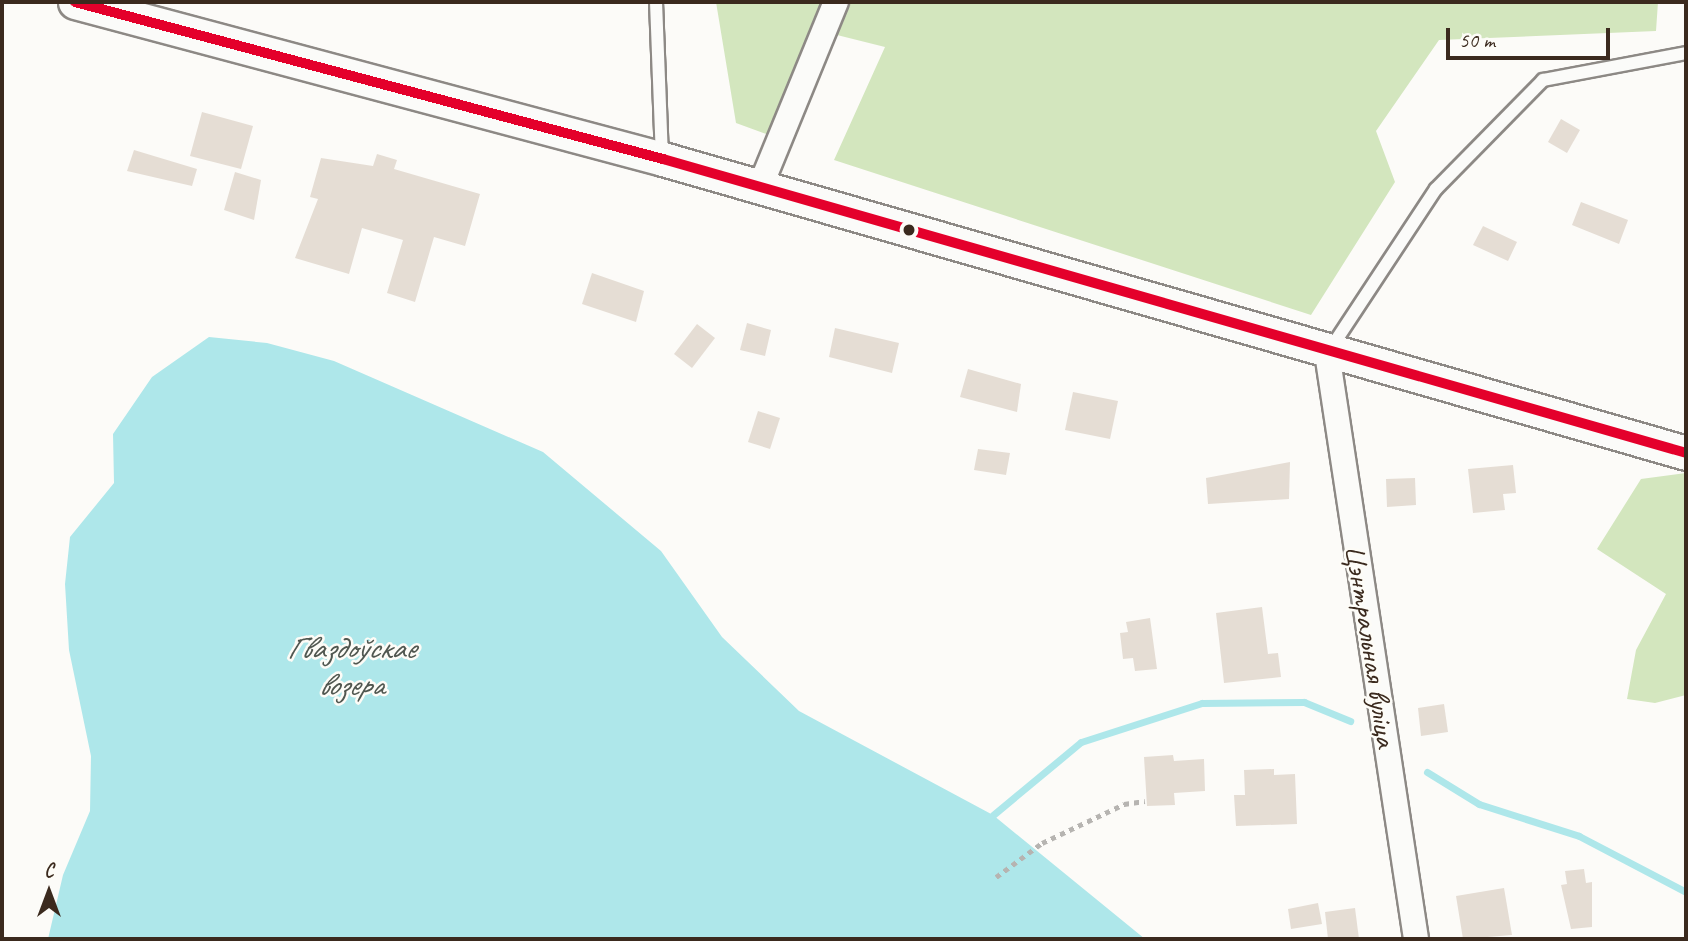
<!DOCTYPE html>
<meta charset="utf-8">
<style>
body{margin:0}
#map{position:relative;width:1688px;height:941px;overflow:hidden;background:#fcfbf8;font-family:Caveat,sans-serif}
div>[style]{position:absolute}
.green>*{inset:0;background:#d3e6be}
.water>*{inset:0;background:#aee7ea}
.stream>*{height:7px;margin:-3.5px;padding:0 3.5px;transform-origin:3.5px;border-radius:3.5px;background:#aee7ea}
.building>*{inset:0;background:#e5ddd4}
.path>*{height:4.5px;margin-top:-2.25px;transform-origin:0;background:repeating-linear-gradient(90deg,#b6b4b1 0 5px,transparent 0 10px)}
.roads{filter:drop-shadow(2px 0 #8d8985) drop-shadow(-2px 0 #8d8985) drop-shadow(0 2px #8d8985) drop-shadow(0 -2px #8d8985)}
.lane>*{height:12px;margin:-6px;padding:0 6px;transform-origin:6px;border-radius:6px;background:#fbfbf9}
.street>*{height:24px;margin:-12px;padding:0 12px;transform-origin:12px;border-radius:12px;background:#fbfbf9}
.secondary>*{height:33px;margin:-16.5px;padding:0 16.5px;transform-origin:16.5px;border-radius:16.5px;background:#fbfbf9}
.bus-1>*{height:10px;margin:-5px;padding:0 5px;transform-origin:5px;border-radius:5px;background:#e4002b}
.dots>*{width:19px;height:19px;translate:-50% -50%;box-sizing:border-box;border:4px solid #fdfcf7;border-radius:50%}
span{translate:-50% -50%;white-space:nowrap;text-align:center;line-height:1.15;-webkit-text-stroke:5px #fdfcf7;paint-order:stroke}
.street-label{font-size:30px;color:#3b2a1e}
.water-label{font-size:32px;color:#505750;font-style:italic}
.frame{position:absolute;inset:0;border:4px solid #3b2a1e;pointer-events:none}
.north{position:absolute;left:14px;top:857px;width:70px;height:70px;-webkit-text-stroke:5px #fdfcf7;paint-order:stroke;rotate:0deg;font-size:19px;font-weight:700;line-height:28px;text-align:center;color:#3b2a1e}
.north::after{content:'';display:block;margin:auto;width:24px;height:32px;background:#3b2a1e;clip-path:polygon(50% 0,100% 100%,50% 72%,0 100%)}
.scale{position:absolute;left:1446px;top:28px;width:164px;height:32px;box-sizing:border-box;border:4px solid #3b2a1e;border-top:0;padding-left:9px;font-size:21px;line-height:24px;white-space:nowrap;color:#3b2a1e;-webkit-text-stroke:5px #fdfcf7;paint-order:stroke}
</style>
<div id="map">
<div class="green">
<i style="clip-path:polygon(716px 2px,1658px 2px,1656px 31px,1439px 40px,1376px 131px,1395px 182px,1311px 315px,834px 160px,885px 47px,833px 34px,780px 139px,736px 123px)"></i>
<i style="clip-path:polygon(1686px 473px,1686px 695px,1655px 703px,1627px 699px,1636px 650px,1666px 594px,1597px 549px,1641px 479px)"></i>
</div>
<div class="water">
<i style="clip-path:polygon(209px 337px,267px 343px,334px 361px,543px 452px,661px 551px,722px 637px,799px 711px,993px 815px,1145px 939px,48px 939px,63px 875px,90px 811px,91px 756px,69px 650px,65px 584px,70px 537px,114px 483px,113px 434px,152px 377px)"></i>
</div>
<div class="stream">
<i style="left:1427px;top:772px;width:61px;rotate:31.6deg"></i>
<i style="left:1479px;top:804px;width:105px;rotate:17.7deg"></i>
<i style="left:1579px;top:836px;width:121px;rotate:27.6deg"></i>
<i style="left:993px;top:815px;width:114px;rotate:-39.7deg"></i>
<i style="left:1081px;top:742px;width:127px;rotate:-17.9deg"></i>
<i style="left:1202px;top:703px;width:102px;rotate:-0.6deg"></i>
<i style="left:1304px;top:702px;width:50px;rotate:22.4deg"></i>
</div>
<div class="building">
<i style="clip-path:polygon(202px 112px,253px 126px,241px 169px,190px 156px)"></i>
<i style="clip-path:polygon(1561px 119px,1580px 130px,1567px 153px,1548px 142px)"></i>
<i style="clip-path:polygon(134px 150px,197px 169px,192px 186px,127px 171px)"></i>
<i style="clip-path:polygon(377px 154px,397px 160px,394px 169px,480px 194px,465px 246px,434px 237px,415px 302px,387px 293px,403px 240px,362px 228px,349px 274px,295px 258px,318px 199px,310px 197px,321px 158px,373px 166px)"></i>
<i style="clip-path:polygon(235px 172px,261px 180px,254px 220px,224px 210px)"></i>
<i style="clip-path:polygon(1581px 202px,1628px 220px,1619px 244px,1572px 225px)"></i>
<i style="clip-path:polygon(1483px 226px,1517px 242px,1508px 261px,1473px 245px)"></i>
<i style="clip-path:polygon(592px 273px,644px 291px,636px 322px,582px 304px)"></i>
<i style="clip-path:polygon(747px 323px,771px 330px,765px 356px,740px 350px)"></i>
<i style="clip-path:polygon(697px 324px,715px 338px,692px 368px,674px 354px)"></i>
<i style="clip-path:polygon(835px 328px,899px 343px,892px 373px,829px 357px)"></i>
<i style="clip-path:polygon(968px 369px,1021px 384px,1017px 412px,960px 397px)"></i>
<i style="clip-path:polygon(1073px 392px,1118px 401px,1110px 439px,1065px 430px)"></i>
<i style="clip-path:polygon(758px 411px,780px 418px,770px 449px,748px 442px)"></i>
<i style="clip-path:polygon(978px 449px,1010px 453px,1006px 475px,974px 470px)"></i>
<i style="clip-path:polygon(1290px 462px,1289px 499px,1208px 504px,1206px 478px)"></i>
<i style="clip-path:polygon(1513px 465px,1516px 493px,1503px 494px,1505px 510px,1473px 513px,1468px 469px)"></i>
<i style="clip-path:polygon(1415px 478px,1416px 505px,1387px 507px,1386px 479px)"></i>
<i style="clip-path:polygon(1262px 607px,1268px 654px,1278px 653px,1281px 677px,1224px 683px,1216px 613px)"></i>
<i style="clip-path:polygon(1150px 618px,1157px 669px,1135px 671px,1133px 658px,1123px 659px,1120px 633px,1128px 632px,1126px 622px)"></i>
<i style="clip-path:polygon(1444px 704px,1448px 732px,1421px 736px,1418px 708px)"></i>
<i style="clip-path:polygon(1173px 755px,1174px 761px,1204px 759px,1205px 791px,1174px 793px,1175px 805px,1147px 806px,1144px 757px)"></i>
<i style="clip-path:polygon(1274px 769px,1274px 775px,1295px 774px,1297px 824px,1236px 826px,1234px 795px,1245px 795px,1244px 770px)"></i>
<i style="clip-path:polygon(1584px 869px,1586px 883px,1592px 882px,1592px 927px,1571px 929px,1561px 885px,1567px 884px,1565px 871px)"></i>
<i style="clip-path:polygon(1504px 888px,1512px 935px,1463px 939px,1456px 896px)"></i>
<i style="clip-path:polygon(1318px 903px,1322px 924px,1291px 929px,1288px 909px)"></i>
<i style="clip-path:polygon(1355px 908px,1359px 939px,1328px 939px,1325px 912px)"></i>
</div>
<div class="path">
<i style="left:996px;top:877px;width:57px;rotate:-36.5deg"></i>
<i style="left:1042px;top:843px;width:91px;rotate:-25.4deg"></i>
<i style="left:1124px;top:804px;width:21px;rotate:-8deg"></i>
</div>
<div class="roads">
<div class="lane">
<i style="left:656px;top:2px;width:153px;rotate:87.8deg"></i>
<i style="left:1331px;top:348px;width:191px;rotate:-56.6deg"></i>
<i style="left:1436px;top:189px;width:153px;rotate:-45.5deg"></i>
<i style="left:1543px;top:80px;width:146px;rotate:-10.7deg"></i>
</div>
<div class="street">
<i style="left:760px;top:187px;width:200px;rotate:-67.7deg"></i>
<i style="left:1327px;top:353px;width:593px;rotate:81.36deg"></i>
</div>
<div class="secondary">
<i style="left:75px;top:2px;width:609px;rotate:14.95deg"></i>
<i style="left:663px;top:159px;width:1064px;rotate:16.03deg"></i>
</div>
</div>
<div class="bus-1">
<i style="left:75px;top:2px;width:609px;rotate:14.95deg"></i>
<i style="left:663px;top:159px;width:1064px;rotate:16.03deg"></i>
</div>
<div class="dots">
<i style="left:909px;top:230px;background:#3b2a1e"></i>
</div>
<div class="street-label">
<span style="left:1371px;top:646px;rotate:81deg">Цэнтральная вуліца</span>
</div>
<div class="water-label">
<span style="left:351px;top:667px">Гваздоўскае<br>возера</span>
</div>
<div class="frame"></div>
<div class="north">С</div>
<div class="scale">50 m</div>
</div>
